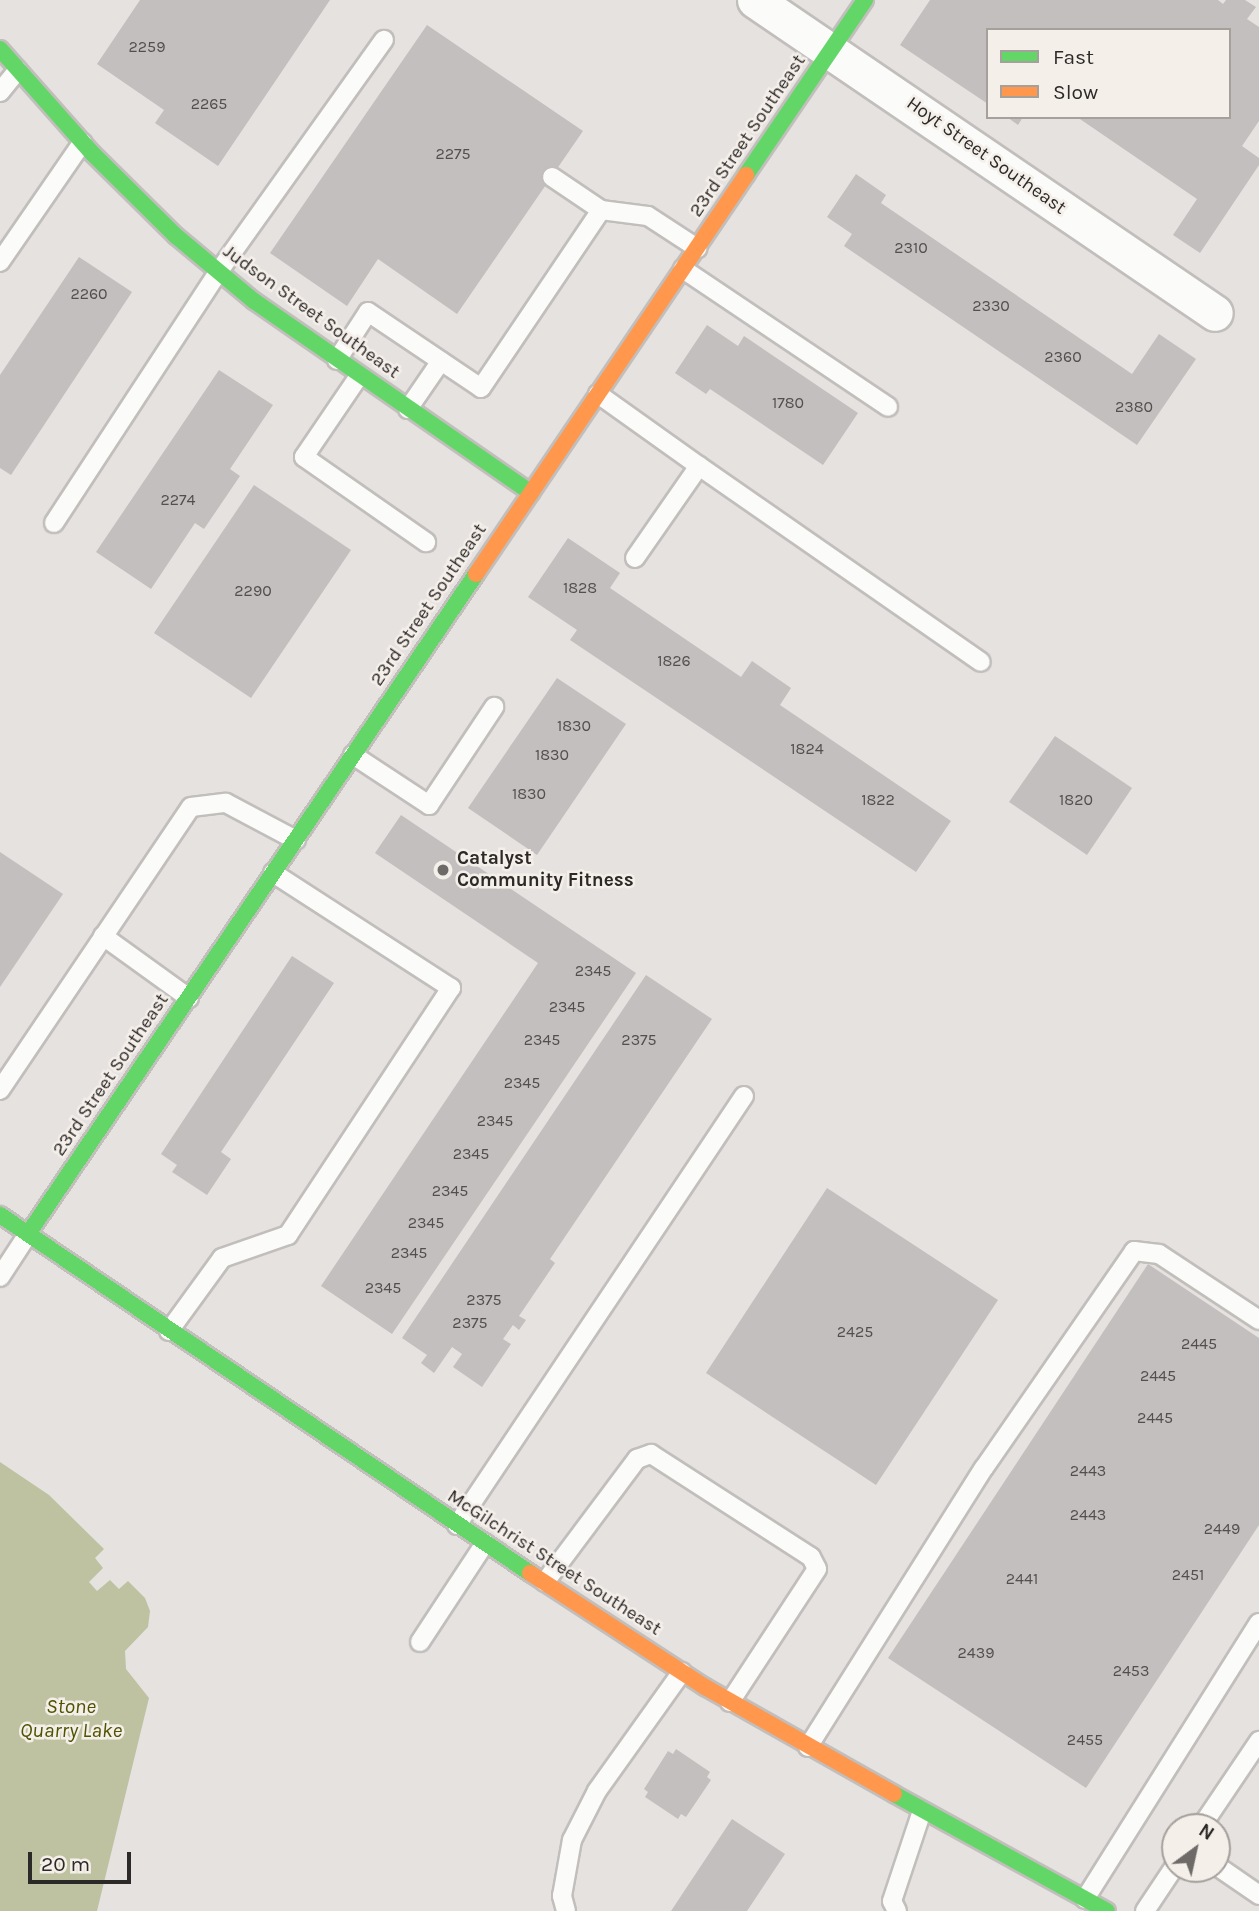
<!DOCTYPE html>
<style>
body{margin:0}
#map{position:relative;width:1259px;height:1911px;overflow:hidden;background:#e5e2e0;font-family:Karla,sans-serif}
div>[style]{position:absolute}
.water>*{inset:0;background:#bec2a0}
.building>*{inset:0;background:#c2bfbe}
.roads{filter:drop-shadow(2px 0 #c1bebc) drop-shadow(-2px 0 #c1bebc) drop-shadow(0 2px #c1bebc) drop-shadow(0 -2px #c1bebc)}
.lane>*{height:18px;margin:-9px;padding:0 9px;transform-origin:9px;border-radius:9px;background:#fbfbfa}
.street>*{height:35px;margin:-17.5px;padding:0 17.5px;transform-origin:17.5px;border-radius:17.5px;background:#fbfbfa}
.fast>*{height:16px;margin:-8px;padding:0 8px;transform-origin:8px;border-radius:8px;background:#63d668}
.slow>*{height:16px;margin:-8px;padding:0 8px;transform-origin:8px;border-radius:8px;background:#ff974d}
.dots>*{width:19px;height:19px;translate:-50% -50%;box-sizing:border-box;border:4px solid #f5efea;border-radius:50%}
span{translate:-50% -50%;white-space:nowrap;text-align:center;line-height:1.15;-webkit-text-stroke:5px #f5efea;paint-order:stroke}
.number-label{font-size:16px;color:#524f4e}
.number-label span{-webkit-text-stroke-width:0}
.street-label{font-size:19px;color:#2c2a28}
.poi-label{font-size:19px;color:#2c2a28;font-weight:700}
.left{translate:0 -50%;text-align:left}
.water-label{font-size:21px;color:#4e5301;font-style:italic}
.legend{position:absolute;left:986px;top:28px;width:245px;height:91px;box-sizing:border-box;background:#f5efea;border:2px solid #a5a09c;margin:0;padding:9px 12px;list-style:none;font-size:21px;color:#2c2a28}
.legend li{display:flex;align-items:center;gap:14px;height:35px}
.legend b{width:35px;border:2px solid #a5a09c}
.north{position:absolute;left:1161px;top:1813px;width:70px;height:70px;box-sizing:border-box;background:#f5efea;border:2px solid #a5a09c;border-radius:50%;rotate:33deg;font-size:19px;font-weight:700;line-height:28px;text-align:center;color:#2c2a28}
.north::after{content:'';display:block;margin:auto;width:24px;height:32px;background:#6d6a68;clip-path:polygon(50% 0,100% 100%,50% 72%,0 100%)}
.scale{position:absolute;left:28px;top:1852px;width:103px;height:32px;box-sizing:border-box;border:4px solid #2c2a28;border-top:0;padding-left:9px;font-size:21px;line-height:24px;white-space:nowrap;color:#2c2a28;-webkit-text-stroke:5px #f5efea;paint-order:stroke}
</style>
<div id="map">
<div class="water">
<i style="clip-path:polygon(0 1462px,49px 1495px,104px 1549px,95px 1558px,103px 1568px,89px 1582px,97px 1591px,110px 1580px,119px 1589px,128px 1581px,145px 1598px,150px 1611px,148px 1627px,125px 1651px,126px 1669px,149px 1698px,97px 1911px,0 1911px)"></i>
</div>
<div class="building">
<i style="clip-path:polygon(140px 0,330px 0,218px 166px,155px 123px,164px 110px,97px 64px)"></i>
<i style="clip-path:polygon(930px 0,1218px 0,1223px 4px,1226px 0,1245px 0,1256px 7px,1247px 19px,1259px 27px,1259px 121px,1242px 146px,1259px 158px,1259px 165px,1200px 253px,1173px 235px,1197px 199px,1077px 117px,1229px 117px,1229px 30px,988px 30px,988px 104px,900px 45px)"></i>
<i style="clip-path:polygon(427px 25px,583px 131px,457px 314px,378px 259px,347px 306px,270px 253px)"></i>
<i style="clip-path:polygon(1007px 117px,1023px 117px,1018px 125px)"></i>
<i style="clip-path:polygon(856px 174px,886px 195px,881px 203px,1132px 374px,1159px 334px,1196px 359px,1137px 445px,844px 246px,852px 234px,827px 217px)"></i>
<i style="clip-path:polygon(79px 257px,132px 292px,11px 475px,0 468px,0 375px)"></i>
<i style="clip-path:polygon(707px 325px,738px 346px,744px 336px,858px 413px,823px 465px,710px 389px,706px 394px,675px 373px)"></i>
<i style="clip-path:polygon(219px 370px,273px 405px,230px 469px,240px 476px,204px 529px,195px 523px,151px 589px,96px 552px)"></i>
<i style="clip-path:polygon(254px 485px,351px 550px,251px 698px,154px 633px)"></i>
<i style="clip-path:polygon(568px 538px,620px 573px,610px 588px,741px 677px,752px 661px,791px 688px,780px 705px,951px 821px,916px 872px,570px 640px,577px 630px,528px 597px)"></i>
<i style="clip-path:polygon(557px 678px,626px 724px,537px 855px,468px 808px)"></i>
<i style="clip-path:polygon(1055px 736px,1132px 788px,1087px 855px,1009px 802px)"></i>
<i style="clip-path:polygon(401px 815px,636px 973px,392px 1334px,321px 1286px,538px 963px,375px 853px)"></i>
<i style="clip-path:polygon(0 852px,63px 894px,0 987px)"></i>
<i style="clip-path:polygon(292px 956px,334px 983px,221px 1152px,231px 1159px,207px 1195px,172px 1172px,177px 1165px,161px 1154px)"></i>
<i style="clip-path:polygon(646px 975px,712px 1019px,550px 1259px,555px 1263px,519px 1316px,526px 1320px,519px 1330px,513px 1325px,503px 1339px,511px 1344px,482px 1387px,453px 1367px,462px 1354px,452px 1347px,434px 1373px,421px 1363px,427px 1355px,402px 1338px)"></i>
<i style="clip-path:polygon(827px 1188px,998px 1300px,876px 1485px,706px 1373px)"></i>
<i style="clip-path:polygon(1148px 1264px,1259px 1338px,1259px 1525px,1086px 1788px,888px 1658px)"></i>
<i style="clip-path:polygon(676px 1749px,710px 1772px,707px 1777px,711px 1780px,686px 1817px,681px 1814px,678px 1819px,645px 1797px,648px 1792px,644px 1789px,668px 1751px,673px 1754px)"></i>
<i style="clip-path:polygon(732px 1819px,785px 1854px,747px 1911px,671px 1911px)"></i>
</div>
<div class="roads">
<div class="lane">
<i style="left:0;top:92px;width:28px;rotate:-51deg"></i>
<i style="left:601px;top:210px;width:47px;rotate:7.3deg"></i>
<i style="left:648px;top:216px;width:59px;rotate:33.1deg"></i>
<i style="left:0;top:262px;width:145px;rotate:-55.4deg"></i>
<i style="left:683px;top:269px;width:247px;rotate:33.9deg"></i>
<i style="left:337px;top:360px;width:57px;rotate:-57.1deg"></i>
<i style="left:368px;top:312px;width:136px;rotate:33.9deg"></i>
<i style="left:481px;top:388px;width:215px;rotate:-56deg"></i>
<i style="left:601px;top:210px;width:59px;rotate:-146deg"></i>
<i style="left:359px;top:376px;width:98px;rotate:124.2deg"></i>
<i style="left:304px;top:457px;width:149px;rotate:34.9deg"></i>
<i style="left:598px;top:394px;width:124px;rotate:35.5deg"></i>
<i style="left:699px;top:466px;width:112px;rotate:124.8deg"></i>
<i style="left:408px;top:409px;width:58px;rotate:-55.5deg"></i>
<i style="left:699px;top:466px;width:343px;rotate:34.8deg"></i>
<i style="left:54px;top:523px;width:301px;rotate:-56.8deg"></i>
<i style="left:219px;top:271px;width:284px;rotate:-54.5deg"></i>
<i style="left:353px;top:755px;width:91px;rotate:33.3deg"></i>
<i style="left:429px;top:805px;width:118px;rotate:-56.4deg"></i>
<i style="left:103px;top:936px;width:106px;rotate:35.8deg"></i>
<i style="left:0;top:1090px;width:341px;rotate:-56deg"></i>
<i style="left:191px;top:807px;width:35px;rotate:-7deg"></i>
<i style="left:226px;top:803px;width:79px;rotate:27.9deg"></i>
<i style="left:0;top:1277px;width:51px;rotate:-56.9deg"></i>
<i style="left:169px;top:1331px;width:90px;rotate:-54deg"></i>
<i style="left:222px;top:1258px;width:70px;rotate:-19.2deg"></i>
<i style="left:288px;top:1235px;width:296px;rotate:-56.6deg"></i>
<i style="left:451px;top:988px;width:212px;rotate:-147.1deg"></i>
<i style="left:457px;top:1525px;width:516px;rotate:-56.22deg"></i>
<i style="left:545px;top:1582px;width:154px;rotate:-53.2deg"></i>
<i style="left:637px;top:1459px;width:15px;rotate:-20deg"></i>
<i style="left:651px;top:1454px;width:190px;rotate:32.8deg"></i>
<i style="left:811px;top:1557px;width:13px;rotate:63deg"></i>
<i style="left:817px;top:1569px;width:159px;rotate:123.2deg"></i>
<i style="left:420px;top:1642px;width:118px;rotate:-56.7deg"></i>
<i style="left:808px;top:1747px;width:330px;rotate:-57.8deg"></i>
<i style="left:984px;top:1468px;width:264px;rotate:-55.3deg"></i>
<i style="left:1134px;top:1251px;width:25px;rotate:7deg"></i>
<i style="left:1159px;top:1254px;width:120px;rotate:33.4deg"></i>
<i style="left:1201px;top:1827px;width:104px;rotate:-56deg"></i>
<i style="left:1217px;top:1866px;width:51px;rotate:34.6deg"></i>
<i style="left:1085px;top:1899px;width:326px;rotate:-57.8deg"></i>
<i style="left:566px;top:1911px;width:16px;rotate:-105deg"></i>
<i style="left:562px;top:1896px;width:57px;rotate:-79.9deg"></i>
<i style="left:572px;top:1840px;width:55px;rotate:-63deg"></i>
<i style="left:597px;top:1791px;width:146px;rotate:-54.5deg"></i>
<i style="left:897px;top:1911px;width:11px;rotate:-117deg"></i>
<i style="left:892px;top:1901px;width:95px;rotate:-71.6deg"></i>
<i style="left:1145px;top:1911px;width:54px;rotate:-56.3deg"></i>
</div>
<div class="street">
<i style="left:755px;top:0;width:556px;rotate:34.23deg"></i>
</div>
<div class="fast">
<i style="left:0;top:49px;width:139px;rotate:48.5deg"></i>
<i style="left:92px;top:153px;width:118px;rotate:44.7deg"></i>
<i style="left:176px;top:236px;width:102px;rotate:39.8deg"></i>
<i style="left:254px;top:301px;width:337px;rotate:34.7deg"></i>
<i style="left:746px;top:175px;width:212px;rotate:-55.8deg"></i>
<i style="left:0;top:1215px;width:640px;rotate:34.04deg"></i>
<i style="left:28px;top:1234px;width:798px;rotate:-55.83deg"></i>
<i style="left:894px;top:1794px;width:243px;rotate:28.8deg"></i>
</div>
<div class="slow">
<i style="left:476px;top:574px;width:482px;rotate:-55.9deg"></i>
<i style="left:530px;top:1573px;width:209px;rotate:33.1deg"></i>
<i style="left:705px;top:1687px;width:217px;rotate:29.5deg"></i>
</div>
</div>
<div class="dots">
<i style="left:443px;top:870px;background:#6d6a68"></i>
</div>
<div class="number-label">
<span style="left:147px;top:47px">2259</span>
<span style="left:209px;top:104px">2265</span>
<span style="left:453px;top:154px">2275</span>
<span style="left:911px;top:248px">2310</span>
<span style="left:89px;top:294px">2260</span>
<span style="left:991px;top:306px">2330</span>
<span style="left:1063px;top:357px">2360</span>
<span style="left:788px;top:403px">1780</span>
<span style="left:1134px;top:407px">2380</span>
<span style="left:178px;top:500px">2274</span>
<span style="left:580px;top:588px">1828</span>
<span style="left:253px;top:591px">2290</span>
<span style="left:674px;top:661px">1826</span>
<span style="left:574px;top:726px">1830</span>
<span style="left:807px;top:749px">1824</span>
<span style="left:552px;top:755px">1830</span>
<span style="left:529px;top:794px">1830</span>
<span style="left:878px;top:800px">1822</span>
<span style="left:1076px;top:800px">1820</span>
<span style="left:593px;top:971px">2345</span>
<span style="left:567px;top:1007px">2345</span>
<span style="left:542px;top:1040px">2345</span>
<span style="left:639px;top:1040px">2375</span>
<span style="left:522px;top:1083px">2345</span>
<span style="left:495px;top:1121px">2345</span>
<span style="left:471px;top:1154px">2345</span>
<span style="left:450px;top:1191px">2345</span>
<span style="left:426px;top:1223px">2345</span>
<span style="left:409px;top:1253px">2345</span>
<span style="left:383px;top:1288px">2345</span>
<span style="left:484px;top:1300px">2375</span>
<span style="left:470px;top:1323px">2375</span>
<span style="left:855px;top:1332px">2425</span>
<span style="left:1199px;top:1344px">2445</span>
<span style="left:1158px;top:1376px">2445</span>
<span style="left:1155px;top:1418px">2445</span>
<span style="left:1088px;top:1471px">2443</span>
<span style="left:1088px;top:1515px">2443</span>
<span style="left:1222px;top:1529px">2449</span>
<span style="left:1188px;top:1575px">2451</span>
<span style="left:1022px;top:1579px">2441</span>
<span style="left:976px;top:1653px">2439</span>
<span style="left:1131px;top:1671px">2453</span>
<span style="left:1085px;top:1740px">2455</span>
</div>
<div class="street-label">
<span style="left:748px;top:136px;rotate:-56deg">23rd Street Southeast</span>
<span style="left:986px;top:156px;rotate:35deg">Hoyt Street Southeast</span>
<span style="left:311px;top:312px;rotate:36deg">Judson Street Southeast</span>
<span style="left:429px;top:605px;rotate:-56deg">23rd Street Southeast</span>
<span style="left:111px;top:1075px;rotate:-56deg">23rd Street Southeast</span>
<span style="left:554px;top:1563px;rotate:33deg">McGilchrist Street Southeast</span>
</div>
<div class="poi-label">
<span class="left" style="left:457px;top:870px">Catalyst<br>Community Fitness</span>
</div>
<div class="water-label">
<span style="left:71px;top:1718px">Stone<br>Quarry Lake</span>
</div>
<ul class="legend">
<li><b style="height:9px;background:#63d668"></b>Fast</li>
<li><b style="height:9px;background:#ff974d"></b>Slow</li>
</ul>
<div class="north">N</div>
<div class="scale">20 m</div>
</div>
